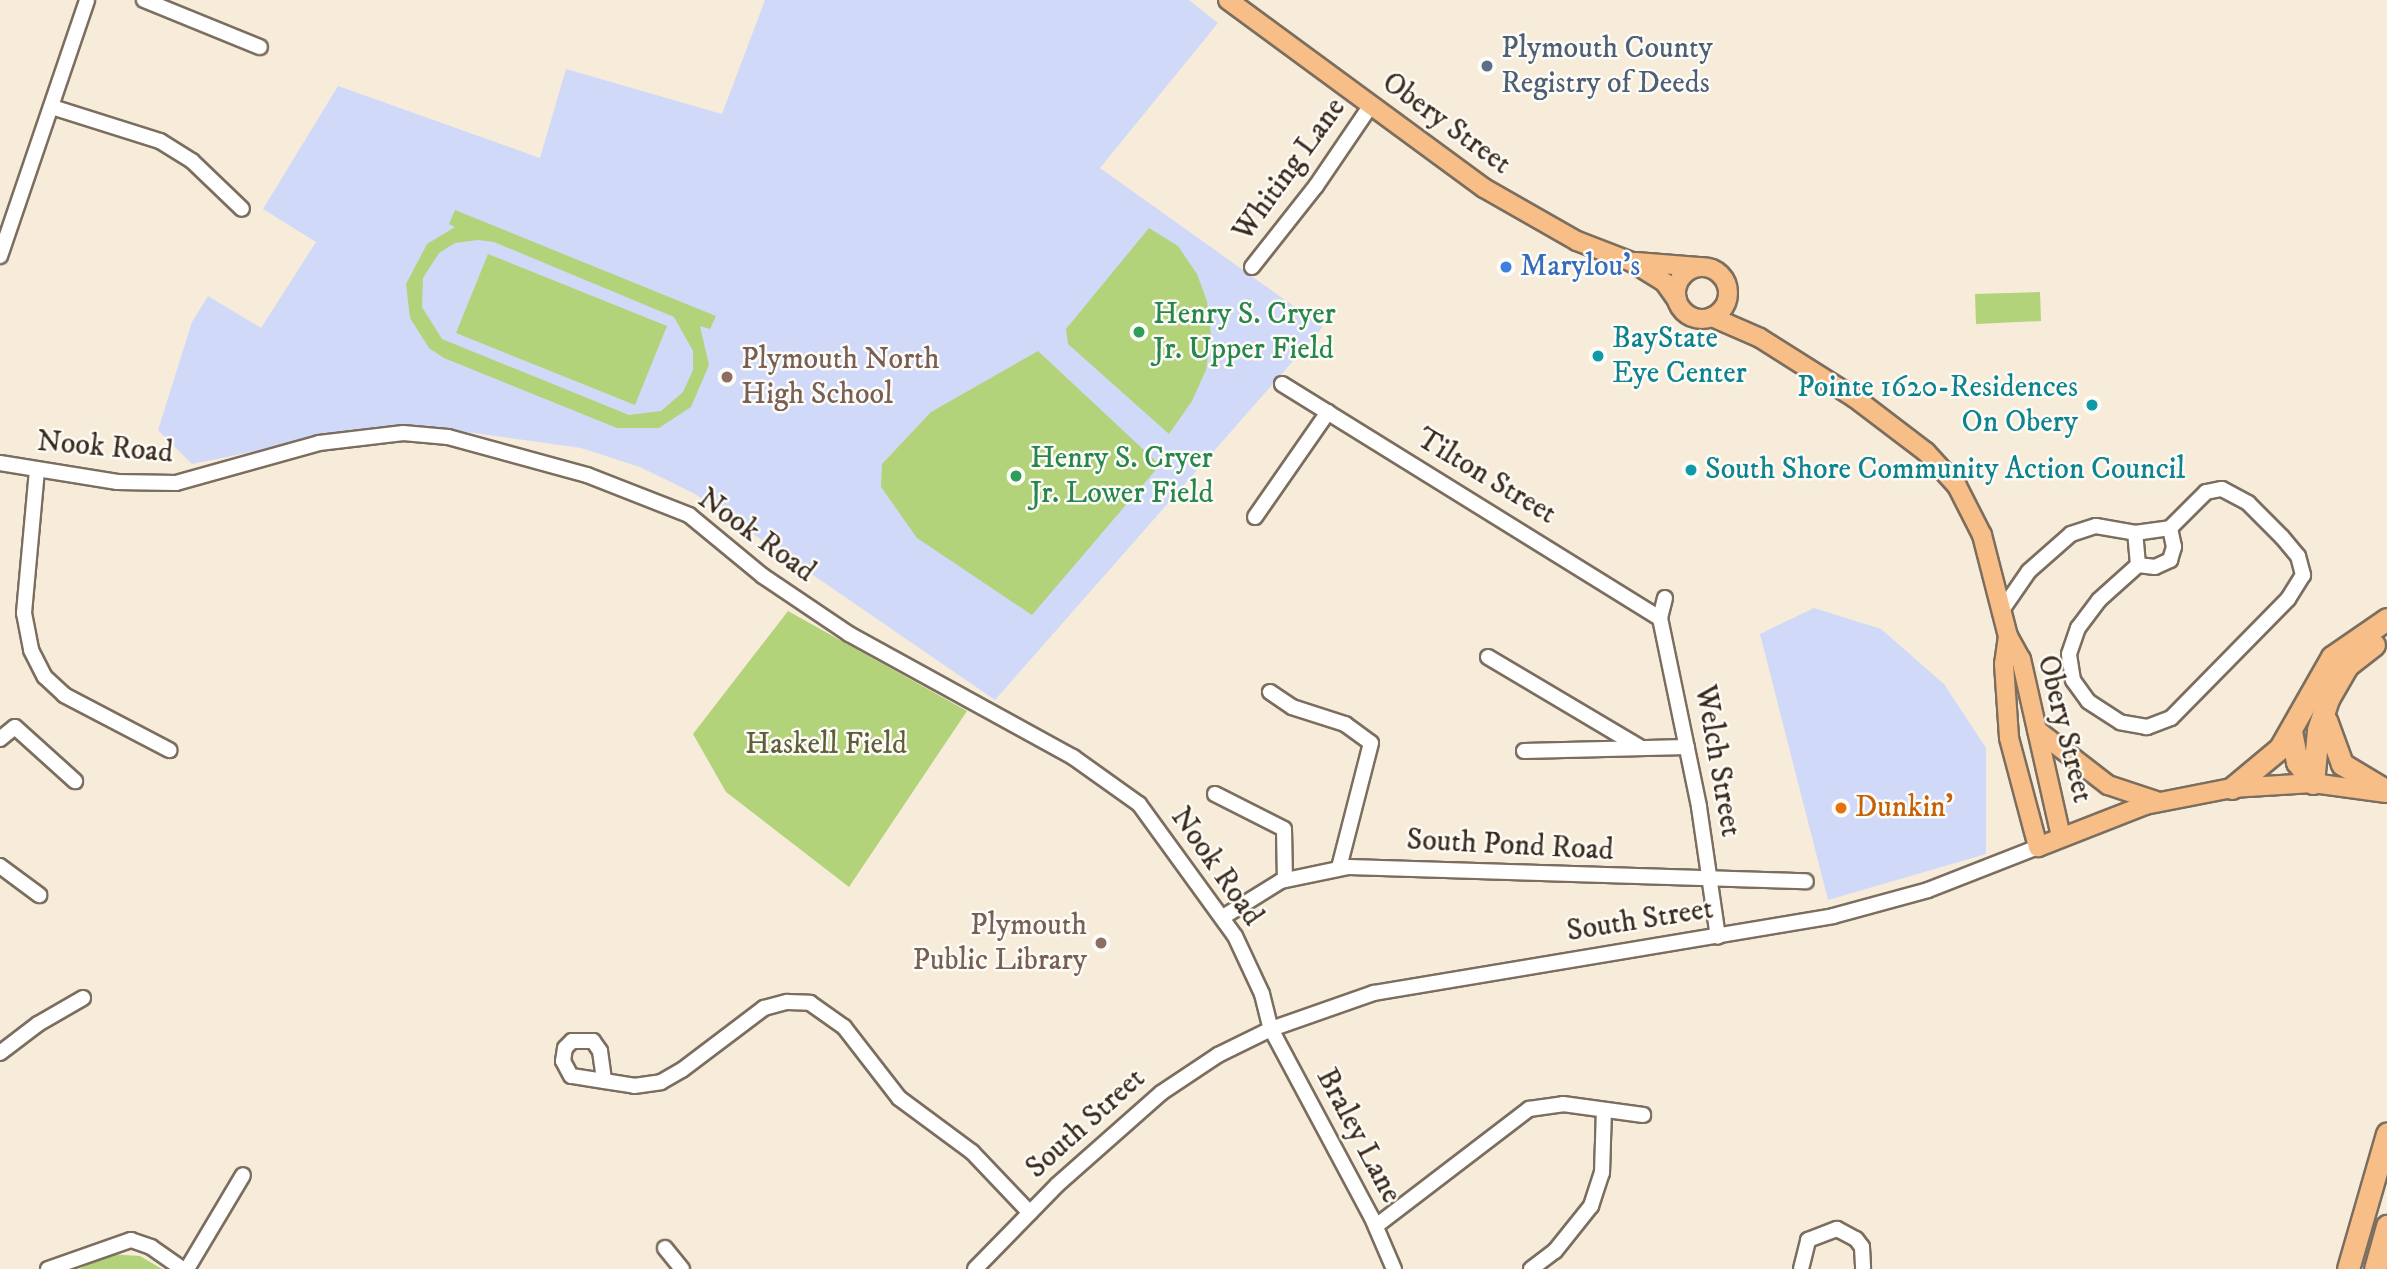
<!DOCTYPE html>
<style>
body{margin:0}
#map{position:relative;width:2387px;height:1269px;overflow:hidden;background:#f6ecd9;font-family:"IM FELL DW Pica",serif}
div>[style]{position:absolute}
.built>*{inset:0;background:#d1d9f9}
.green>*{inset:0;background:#b3d37a}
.roads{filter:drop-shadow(2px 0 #7c6e5f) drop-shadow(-2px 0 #7c6e5f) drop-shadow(0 2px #7c6e5f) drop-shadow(0 -2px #7c6e5f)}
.minor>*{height:14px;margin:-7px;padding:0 7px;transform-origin:7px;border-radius:7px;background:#fff}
.major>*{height:18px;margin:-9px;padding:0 9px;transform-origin:9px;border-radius:9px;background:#f7be87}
.major>.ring{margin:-9px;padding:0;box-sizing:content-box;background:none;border:18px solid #f7be87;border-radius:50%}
.highway>*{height:21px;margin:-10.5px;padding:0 10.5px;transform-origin:10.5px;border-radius:10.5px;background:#f7be87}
.dots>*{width:19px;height:19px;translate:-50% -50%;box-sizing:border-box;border:4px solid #fdfcf7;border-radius:50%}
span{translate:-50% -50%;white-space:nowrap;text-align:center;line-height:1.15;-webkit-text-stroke:5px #fdfcf7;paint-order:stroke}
.service-label{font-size:30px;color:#4e5e75}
.left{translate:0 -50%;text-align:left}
.street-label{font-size:30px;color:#3b2a1e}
.shop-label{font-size:30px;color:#366cbe}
.leisure-label{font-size:30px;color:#27864d}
.culture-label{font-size:30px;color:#0d838f}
.right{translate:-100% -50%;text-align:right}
.education-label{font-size:30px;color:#785e54}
.park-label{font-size:30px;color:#5f5d3a}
.food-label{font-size:30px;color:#c56008}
</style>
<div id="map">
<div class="built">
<i style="clip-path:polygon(765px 0,1189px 0,1218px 23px,1100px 168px,1323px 327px,995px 700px,695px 494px,640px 467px,581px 448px,423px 426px,380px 426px,192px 464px,158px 430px,192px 322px,208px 296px,261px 328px,316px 242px,263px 209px,338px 86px,540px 158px,566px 69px,722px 114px)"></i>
<i style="clip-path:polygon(1814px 608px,1881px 629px,1944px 684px,1986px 748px,1986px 854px,1828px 900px,1760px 634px)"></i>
</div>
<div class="green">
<i style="clip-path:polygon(evenodd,455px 210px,716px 316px,710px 329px,700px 326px,709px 365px,691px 407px,659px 428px,617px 428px,444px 358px,429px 348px,410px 318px,406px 284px,427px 244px,455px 227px,449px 224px,455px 210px,478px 240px,494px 242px,674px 317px,693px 351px,693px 370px,683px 392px,661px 411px,629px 415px,442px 339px,422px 307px,423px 278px,439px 253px,455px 243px,478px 240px)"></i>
<i style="clip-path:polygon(1149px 228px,1178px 246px,1197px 274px,1207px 301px,1211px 335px,1206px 370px,1192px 401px,1169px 434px,1068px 344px,1066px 329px)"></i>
<i style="clip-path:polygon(488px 254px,667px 326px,635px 405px,456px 333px)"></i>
<i style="clip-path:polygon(2040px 292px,2041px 321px,1976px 324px,1975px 294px)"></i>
<i style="clip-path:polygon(1038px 351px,1160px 465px,1032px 615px,917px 538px,881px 487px,882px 464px,931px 412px)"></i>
<i style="clip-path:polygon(788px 611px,967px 711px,849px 887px,726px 792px,693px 734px)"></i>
<i style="clip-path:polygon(108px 1254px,140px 1256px,162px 1269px,79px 1269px)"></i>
</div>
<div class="roads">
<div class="minor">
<i style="left:144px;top:0;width:125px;rotate:22.1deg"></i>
<i style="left:52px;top:107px;width:113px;rotate:17.5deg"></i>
<i style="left:160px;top:141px;width:38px;rotate:32deg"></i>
<i style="left:192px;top:161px;width:69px;rotate:43.8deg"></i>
<i style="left:0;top:256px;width:270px;rotate:-71.2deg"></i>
<i style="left:1252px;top:267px;width:103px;rotate:-51.7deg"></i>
<i style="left:1316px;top:186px;width:98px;rotate:-55.8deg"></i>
<i style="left:1282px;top:384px;width:445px;rotate:31.8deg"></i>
<i style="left:0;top:463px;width:119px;rotate:9.2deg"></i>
<i style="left:117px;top:482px;width:59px;rotate:1deg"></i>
<i style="left:176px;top:483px;width:148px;rotate:-15.6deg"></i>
<i style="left:319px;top:443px;width:85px;rotate:-6.8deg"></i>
<i style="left:403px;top:433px;width:45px;rotate:5.1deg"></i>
<i style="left:448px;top:437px;width:144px;rotate:15.3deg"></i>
<i style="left:587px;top:475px;width:110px;rotate:21.4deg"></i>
<i style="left:689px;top:515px;width:96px;rotate:39.5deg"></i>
<i style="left:763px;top:576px;width:104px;rotate:34deg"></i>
<i style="left:849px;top:634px;width:256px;rotate:28.8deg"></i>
<i style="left:1073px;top:757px;width:81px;rotate:35.5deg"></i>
<i style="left:1139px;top:804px;width:163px;rotate:54deg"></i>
<i style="left:1235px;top:936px;width:64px;rotate:65deg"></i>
<i style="left:1262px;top:994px;width:36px;rotate:76deg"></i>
<i style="left:1271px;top:1029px;width:214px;rotate:61.9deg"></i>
<i style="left:1372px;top:1218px;width:56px;rotate:66.7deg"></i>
<i style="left:37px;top:470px;width:144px;rotate:95.2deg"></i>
<i style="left:24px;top:613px;width:38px;rotate:79deg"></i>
<i style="left:31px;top:650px;width:30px;rotate:63deg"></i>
<i style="left:45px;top:677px;width:26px;rotate:43deg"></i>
<i style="left:64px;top:695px;width:119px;rotate:27.6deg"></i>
<i style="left:1255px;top:517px;width:128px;rotate:-55.2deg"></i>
<i style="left:2138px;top:565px;width:32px;rotate:-95deg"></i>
<i style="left:2135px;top:533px;width:35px;rotate:-8deg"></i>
<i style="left:2170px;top:528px;width:51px;rotate:-45deg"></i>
<i style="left:2206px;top:492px;width:16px;rotate:-11deg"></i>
<i style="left:2222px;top:489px;width:30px;rotate:28deg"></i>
<i style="left:2248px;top:503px;width:48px;rotate:45deg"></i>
<i style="left:2282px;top:537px;width:25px;rotate:50deg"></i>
<i style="left:2298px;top:556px;width:20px;rotate:75deg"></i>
<i style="left:2303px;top:575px;width:28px;rotate:122deg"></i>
<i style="left:2288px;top:599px;width:167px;rotate:134.5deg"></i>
<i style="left:2171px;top:718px;width:26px;rotate:159deg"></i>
<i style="left:2147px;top:727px;width:27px;rotate:-170deg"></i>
<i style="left:2120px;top:722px;width:38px;rotate:-147deg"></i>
<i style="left:2088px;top:701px;width:26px;rotate:-126deg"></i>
<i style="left:2073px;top:680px;width:26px;rotate:-99deg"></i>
<i style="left:2069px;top:654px;width:28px;rotate:-71deg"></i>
<i style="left:2078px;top:628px;width:35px;rotate:-53deg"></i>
<i style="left:2099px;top:600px;width:52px;rotate:-41.9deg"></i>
<i style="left:2138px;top:565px;width:17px;rotate:7deg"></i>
<i style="left:2155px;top:567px;width:17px;rotate:-25deg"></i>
<i style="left:2170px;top:560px;width:14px;rotate:-73deg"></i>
<i style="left:2174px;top:547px;width:19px;rotate:-102deg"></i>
<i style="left:1665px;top:598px;width:21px;rotate:104deg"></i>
<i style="left:1660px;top:618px;width:193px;rotate:78.3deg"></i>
<i style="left:1699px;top:807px;width:131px;rotate:81.7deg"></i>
<i style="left:2002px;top:610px;width:47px;rotate:-55.3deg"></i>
<i style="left:2029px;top:571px;width:56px;rotate:-41.4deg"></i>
<i style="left:2071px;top:534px;width:26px;rotate:-18deg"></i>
<i style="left:2096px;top:526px;width:40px;rotate:10deg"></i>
<i style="left:1488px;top:657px;width:178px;rotate:30.7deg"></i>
<i style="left:1270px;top:692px;width:27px;rotate:34deg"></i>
<i style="left:1292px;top:707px;width:56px;rotate:17.8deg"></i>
<i style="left:1345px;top:724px;width:32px;rotate:36deg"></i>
<i style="left:1371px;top:743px;width:129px;rotate:104.4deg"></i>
<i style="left:0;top:739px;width:19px;rotate:-39deg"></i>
<i style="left:15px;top:727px;width:81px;rotate:42deg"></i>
<i style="left:1524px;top:751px;width:163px;rotate:-1.4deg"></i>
<i style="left:1215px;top:794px;width:77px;rotate:26.9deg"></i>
<i style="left:1284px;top:829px;width:51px;rotate:88.9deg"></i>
<i style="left:0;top:866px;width:49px;rotate:36.6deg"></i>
<i style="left:1223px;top:917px;width:68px;rotate:-31.8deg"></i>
<i style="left:1281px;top:881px;width:68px;rotate:-11.8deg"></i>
<i style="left:1348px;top:867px;width:458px;rotate:1.8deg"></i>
<i style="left:0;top:1053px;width:48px;rotate:-37.3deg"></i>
<i style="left:38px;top:1024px;width:52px;rotate:-30deg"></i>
<i style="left:604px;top:1081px;width:33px;rotate:-171deg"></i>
<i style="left:571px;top:1076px;width:17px;rotate:-118deg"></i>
<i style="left:563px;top:1061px;width:13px;rotate:-81deg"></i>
<i style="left:565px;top:1048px;width:10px;rotate:-45deg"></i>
<i style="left:572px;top:1041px;width:21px"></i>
<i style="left:593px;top:1041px;width:12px;rotate:55deg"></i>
<i style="left:600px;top:1051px;width:30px;rotate:82deg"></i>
<i style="left:604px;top:1081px;width:30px;rotate:9deg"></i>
<i style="left:634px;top:1086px;width:27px;rotate:-8deg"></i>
<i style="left:661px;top:1082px;width:24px;rotate:-30deg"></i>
<i style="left:682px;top:1070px;width:103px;rotate:-37.1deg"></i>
<i style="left:764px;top:1008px;width:24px;rotate:-15deg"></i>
<i style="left:787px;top:1002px;width:23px;rotate:2deg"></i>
<i style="left:810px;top:1003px;width:42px;rotate:35.2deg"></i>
<i style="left:844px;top:1027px;width:90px;rotate:52.2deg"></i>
<i style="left:899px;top:1098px;width:91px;rotate:36.5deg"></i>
<i style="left:972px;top:1152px;width:84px;rotate:46.4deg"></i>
<i style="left:1376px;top:1226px;width:193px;rotate:-37.4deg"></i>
<i style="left:1529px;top:1109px;width:34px;rotate:-8deg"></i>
<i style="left:1563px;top:1104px;width:81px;rotate:7.8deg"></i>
<i style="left:665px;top:1248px;width:27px;rotate:51deg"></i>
<i style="left:48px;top:1269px;width:88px;rotate:-19.3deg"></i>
<i style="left:131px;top:1240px;width:21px;rotate:19deg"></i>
<i style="left:151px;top:1247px;width:38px;rotate:35deg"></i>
<i style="left:187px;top:1269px;width:109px;rotate:-59.2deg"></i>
<i style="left:975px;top:1269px;width:117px;rotate:-45.7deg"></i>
<i style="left:1057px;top:1185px;width:139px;rotate:-41.5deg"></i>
<i style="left:1161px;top:1093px;width:69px;rotate:-33.7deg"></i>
<i style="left:1218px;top:1055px;width:59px;rotate:-26.1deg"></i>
<i style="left:1271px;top:1029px;width:109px;rotate:-19.3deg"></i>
<i style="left:1374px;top:993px;width:465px;rotate:-9.5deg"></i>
<i style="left:1833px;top:916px;width:98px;rotate:-15.3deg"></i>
<i style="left:1928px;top:890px;width:118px;rotate:-21.4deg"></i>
<i style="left:1531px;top:1269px;width:30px;rotate:-37deg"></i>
<i style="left:1555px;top:1251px;width:58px;rotate:-51.3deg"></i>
<i style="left:1591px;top:1206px;width:35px;rotate:-72deg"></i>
<i style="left:1602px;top:1173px;width:63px;rotate:-88.2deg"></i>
<i style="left:1801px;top:1269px;width:30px;rotate:-76deg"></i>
<i style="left:1808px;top:1240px;width:31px;rotate:-21deg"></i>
<i style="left:1837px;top:1229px;width:21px;rotate:28deg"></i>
<i style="left:1856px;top:1239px;width:10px;rotate:53deg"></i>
<i style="left:1862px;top:1247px;width:22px;rotate:87deg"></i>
</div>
<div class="major">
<i style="left:1228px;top:0;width:318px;rotate:36.3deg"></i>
<i style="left:1484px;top:188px;width:107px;rotate:29.7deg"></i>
<i style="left:1577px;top:241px;width:59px;rotate:20.9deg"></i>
<i style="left:1632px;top:262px;width:39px;rotate:32deg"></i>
<i style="left:1665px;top:283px;width:21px;rotate:55deg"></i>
<i style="left:1636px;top:262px;width:63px;rotate:4.5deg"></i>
<i class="ring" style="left:1676px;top:267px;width:34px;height:34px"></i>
<i style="left:1712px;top:317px;width:52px;rotate:23.6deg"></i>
<i style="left:1760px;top:338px;width:112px;rotate:32.3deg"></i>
<i style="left:1855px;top:398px;width:89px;rotate:37.3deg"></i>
<i style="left:1926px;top:452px;width:46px;rotate:47.6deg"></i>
<i style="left:1957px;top:486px;width:55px;rotate:63deg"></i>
<i style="left:1982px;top:535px;width:104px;rotate:75.6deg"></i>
<i style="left:2008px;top:636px;width:26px;rotate:61deg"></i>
<i style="left:2021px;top:659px;width:182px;rotate:77.3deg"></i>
<i style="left:2008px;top:636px;width:28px;rotate:98deg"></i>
<i style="left:2004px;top:664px;width:74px;rotate:86.1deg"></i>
<i style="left:2009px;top:738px;width:113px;rotate:75.1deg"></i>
<i style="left:2038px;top:847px;width:115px;rotate:-21.4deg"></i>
<i style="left:2145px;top:805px;width:89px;rotate:-11.1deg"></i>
<i style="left:2232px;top:788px;width:81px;rotate:-3.5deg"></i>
<i style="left:2313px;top:783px;width:74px;rotate:7.8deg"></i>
<i style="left:2037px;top:730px;width:90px;rotate:37.8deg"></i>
<i style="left:2108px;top:785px;width:51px;rotate:18.4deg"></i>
</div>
<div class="highway">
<i style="left:2326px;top:720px;width:47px;rotate:70deg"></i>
<i style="left:2342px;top:764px;width:52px;rotate:31deg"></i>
<i style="left:2291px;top:731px;width:32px;rotate:79deg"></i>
<i style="left:2297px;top:762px;width:26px;rotate:53deg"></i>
<i style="left:2313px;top:783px;width:53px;rotate:-84.6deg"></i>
<i style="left:2318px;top:730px;width:33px;rotate:-72deg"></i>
<i style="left:2328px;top:699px;width:39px;rotate:-60deg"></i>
<i style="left:2348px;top:665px;width:33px;rotate:-38deg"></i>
<i style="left:2232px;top:788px;width:62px;rotate:-39.8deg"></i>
<i style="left:2280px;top:748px;width:105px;rotate:-60.3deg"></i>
<i style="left:2332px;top:657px;width:67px;rotate:-34.6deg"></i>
<i style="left:2348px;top:1269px;width:141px;rotate:-73.9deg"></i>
<i style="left:2375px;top:1269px;width:45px;rotate:-74.4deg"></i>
</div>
</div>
<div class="dots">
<i style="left:1487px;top:66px;background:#5c6f8a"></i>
<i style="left:1506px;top:267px;background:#3f7fe0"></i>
<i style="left:1139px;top:332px;background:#2e9e5b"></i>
<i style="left:1598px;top:356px;background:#0f9aa8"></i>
<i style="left:727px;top:377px;background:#8d6e63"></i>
<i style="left:2092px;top:405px;background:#0f9aa8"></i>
<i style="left:1691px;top:470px;background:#0f9aa8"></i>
<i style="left:1016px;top:476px;background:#2e9e5b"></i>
<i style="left:1841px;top:808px;background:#e8710a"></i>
<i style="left:1101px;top:943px;background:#8d6e63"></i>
</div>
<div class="service-label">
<span class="left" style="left:1501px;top:66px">Plymouth County<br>Registry of Deeds</span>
</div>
<div class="street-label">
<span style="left:1446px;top:124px;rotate:36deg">Obery Street</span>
<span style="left:1290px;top:170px;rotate:-54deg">Whiting Lane</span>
<span style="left:105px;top:448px;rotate:5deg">Nook Road</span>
<span style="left:1486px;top:477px;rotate:31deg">Tilton Street</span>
<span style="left:756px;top:536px;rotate:36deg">Nook Road</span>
<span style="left:2064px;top:729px;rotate:76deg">Obery Street</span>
<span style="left:1717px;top:761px;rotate:80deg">Welch Street</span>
<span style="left:1510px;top:846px;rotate:3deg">South Pond Road</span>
<span style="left:1216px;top:867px;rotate:55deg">Nook Road</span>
<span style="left:1640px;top:921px;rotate:-9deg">South Street</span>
<span style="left:1086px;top:1124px;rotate:-42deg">South Street</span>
<span style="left:1358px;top:1136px;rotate:62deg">Braley Lane</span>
</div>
<div class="shop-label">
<span class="left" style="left:1520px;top:267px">Marylou's</span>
</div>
<div class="leisure-label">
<span class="left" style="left:1153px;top:332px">Henry S. Cryer<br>Jr. Upper Field</span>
<span class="left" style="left:1030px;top:476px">Henry S. Cryer<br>Jr. Lower Field</span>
</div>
<div class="culture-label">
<span class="left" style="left:1612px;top:356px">BayState<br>Eye Center</span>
<span class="right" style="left:2078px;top:405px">Pointe 1620-Residences<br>On Obery</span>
<span class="left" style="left:1705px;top:470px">South Shore Community Action Council</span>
</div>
<div class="education-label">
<span class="left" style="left:741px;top:377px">Plymouth North<br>High School</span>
<span class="right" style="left:1087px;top:943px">Plymouth<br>Public Library</span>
</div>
<div class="park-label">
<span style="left:826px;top:745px">Haskell Field</span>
</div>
<div class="food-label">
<span class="left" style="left:1855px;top:808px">Dunkin'</span>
</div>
</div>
